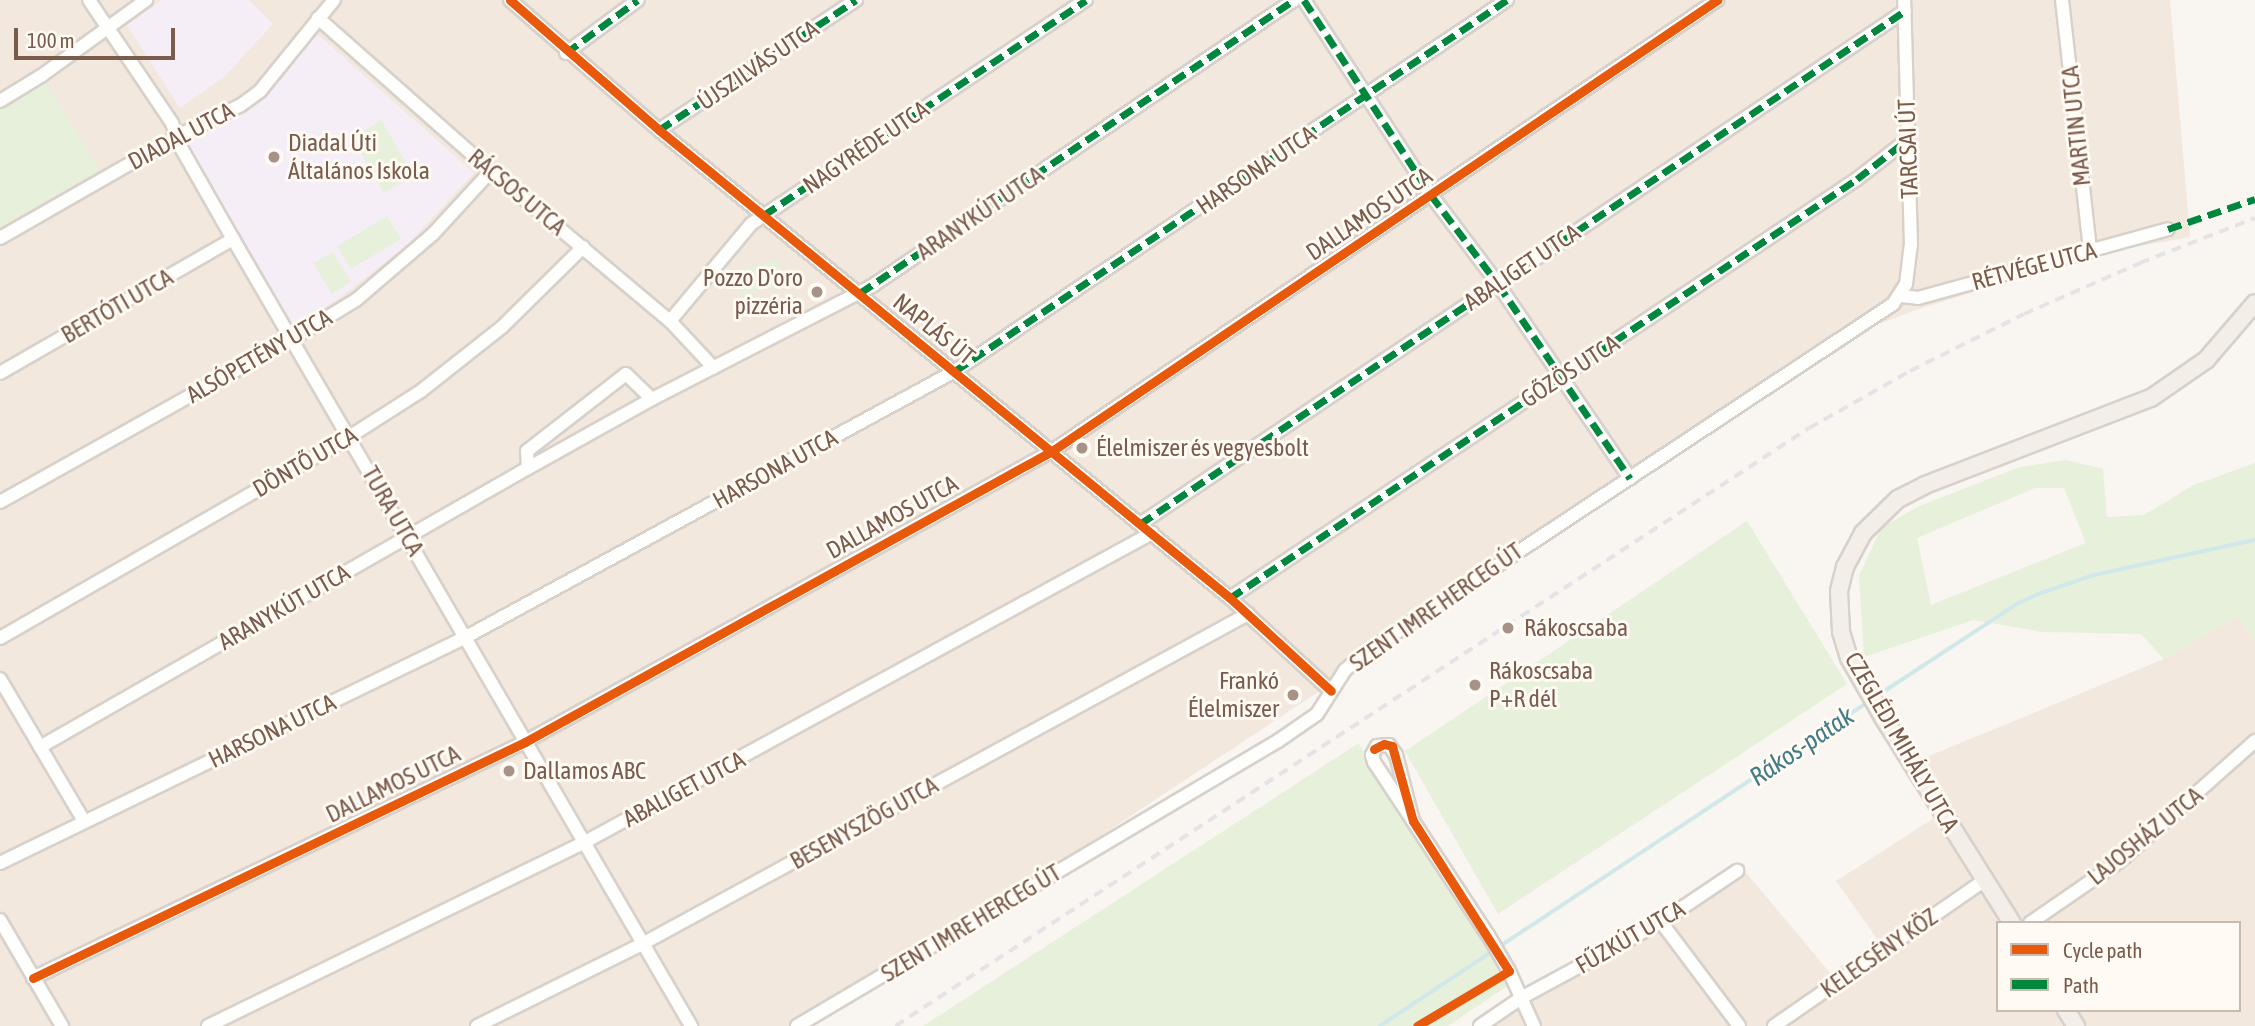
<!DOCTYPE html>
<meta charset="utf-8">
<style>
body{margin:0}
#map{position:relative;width:2255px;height:1026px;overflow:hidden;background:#f9f5f0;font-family:"Asap Condensed",sans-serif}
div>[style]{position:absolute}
.residential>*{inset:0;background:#f2e8de}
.education>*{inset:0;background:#f6eef6}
.green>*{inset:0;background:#e7f0db}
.stream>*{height:3.5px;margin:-1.75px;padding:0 1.75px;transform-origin:1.75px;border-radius:1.75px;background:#d0e8ea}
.roads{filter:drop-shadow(2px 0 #d7d1cb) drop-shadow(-2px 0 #d7d1cb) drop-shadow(0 2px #d7d1cb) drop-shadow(0 -2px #d7d1cb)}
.minor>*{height:12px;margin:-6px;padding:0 6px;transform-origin:6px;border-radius:6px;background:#fefefd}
.major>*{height:16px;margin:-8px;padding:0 8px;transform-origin:8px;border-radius:8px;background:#f3eee8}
.rail>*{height:3.5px;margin-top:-1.75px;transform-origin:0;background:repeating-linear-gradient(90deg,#e6e3e7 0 10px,transparent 0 17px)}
.quiet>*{height:7px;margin-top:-3.5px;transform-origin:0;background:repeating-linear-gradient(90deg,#00873e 0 14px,transparent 0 21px)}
.cycleway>*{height:9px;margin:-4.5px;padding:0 4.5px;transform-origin:4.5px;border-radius:4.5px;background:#e8590c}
.dots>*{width:19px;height:19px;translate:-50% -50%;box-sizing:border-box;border:4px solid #fffaf3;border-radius:50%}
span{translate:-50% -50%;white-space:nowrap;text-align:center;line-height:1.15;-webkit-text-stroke:6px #fffaf3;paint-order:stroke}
.street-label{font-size:24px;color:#7a5c4d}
.poi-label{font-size:24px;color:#7a5c4d}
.left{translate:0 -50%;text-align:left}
.right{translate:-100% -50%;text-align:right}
.water-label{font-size:26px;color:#437c86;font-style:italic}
.legend{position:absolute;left:1996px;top:921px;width:245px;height:91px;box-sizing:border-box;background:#fffaf3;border:2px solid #cabbb1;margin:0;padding:9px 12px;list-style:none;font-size:21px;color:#7a5c4d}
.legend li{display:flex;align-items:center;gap:14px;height:35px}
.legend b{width:35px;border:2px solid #cabbb1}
.scale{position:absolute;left:14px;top:28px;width:161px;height:32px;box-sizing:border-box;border:4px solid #7a5c4d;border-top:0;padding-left:9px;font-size:21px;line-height:24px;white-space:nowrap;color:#7a5c4d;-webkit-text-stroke:5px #fffaf3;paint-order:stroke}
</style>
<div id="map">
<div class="residential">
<i style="clip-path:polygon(0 0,2170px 0,2190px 237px,2096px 254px,1916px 310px,1863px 330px,1369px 659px,1358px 669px,1312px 696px,813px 1026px,0 1026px)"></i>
<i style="clip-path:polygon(evenodd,2237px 616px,2255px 641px,2255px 1026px,1490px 1026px,1531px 992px,1738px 863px,1830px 973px,1878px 940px,1836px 881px,1953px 806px,1924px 758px,2164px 659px,2237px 616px,1998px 923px,2239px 923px,2239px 1010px,1998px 1010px,1998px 923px)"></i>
</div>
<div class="education">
<i style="clip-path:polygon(162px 0,249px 0,273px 24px,225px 76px,180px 108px,127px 25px)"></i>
<i style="clip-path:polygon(316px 33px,474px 173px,408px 244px,338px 299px,292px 328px,185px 144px,255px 105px)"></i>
</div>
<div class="green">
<i style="clip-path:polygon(45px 81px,100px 170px,0 227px,0 108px)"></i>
<i style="clip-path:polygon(381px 120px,414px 176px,384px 193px,352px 138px)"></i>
<i style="clip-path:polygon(387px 216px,401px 239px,351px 269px,337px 246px)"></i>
<i style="clip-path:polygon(333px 252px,351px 282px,332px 294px,313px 263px)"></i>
<i style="clip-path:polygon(778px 259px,786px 285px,740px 297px,733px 271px)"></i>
<i style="clip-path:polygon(evenodd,2066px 460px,2103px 469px,2107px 517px,2144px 515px,2194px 485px,2255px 463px,2255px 641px,2237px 616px,2164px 659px,2141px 634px,2042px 632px,1973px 620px,1864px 657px,1859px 576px,1881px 528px,1919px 506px,2020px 467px,2066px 460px,2035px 488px,2064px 488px,2086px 543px,1931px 605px,1917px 538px,2035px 488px)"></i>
<i style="clip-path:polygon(1747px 521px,1847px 684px,1498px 914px,1405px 751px)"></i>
<i style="clip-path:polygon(1359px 743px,1370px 766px,1484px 935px,1510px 984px,1448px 1026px,923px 1026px)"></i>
</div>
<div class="stream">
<i style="left:1877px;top:696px;width:168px;rotate:-33.3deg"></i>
<i style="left:2017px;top:604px;width:23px;rotate:-25deg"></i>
<i style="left:2038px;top:594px;width:59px;rotate:-18.7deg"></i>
<i style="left:2094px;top:575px;width:165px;rotate:-12.3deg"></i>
<i style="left:1380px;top:1026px;width:586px;rotate:-33.58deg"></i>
</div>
<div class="roads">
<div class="minor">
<i style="left:89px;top:0;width:148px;rotate:56deg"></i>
<i style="left:172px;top:123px;width:24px;rotate:71deg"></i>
<i style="left:180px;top:146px;width:107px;rotate:60.3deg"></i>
<i style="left:233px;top:239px;width:911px;rotate:59.8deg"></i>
<i style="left:510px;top:0;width:198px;rotate:41.1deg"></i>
<i style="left:659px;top:130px;width:738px;rotate:39.34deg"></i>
<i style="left:1230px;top:598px;width:137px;rotate:42.6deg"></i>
<i style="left:1304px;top:0;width:233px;rotate:56.9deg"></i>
<i style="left:1431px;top:195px;width:111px;rotate:53deg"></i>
<i style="left:1498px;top:284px;width:235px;rotate:55.8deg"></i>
<i style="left:2062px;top:0;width:253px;rotate:83.6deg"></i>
<i style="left:318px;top:18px;width:231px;rotate:41.5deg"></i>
<i style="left:491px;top:171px;width:234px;rotate:40deg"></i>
<i style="left:670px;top:321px;width:64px;rotate:46.9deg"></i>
<i style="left:566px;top:53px;width:89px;rotate:-36.4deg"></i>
<i style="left:0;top:101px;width:48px;rotate:-31.4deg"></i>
<i style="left:41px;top:76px;width:130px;rotate:-35.9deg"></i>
<i style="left:659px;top:130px;width:236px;rotate:-33.4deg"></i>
<i style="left:0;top:238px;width:205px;rotate:-29.8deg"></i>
<i style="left:178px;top:136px;width:70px;rotate:-26.2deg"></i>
<i style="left:241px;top:105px;width:24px;rotate:-36deg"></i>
<i style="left:260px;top:91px;width:117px;rotate:-50.9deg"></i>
<i style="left:1900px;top:296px;width:18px;rotate:6deg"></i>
<i style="left:1918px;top:298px;width:259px;rotate:-15.4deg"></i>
<i style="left:670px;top:321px;width:126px;rotate:-50.1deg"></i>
<i style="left:751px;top:224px;width:403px;rotate:-33.8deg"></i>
<i style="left:0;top:373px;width:269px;rotate:-29.9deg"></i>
<i style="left:528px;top:468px;width:17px;rotate:-93deg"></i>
<i style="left:527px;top:451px;width:125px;rotate:-37.9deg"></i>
<i style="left:626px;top:374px;width:36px;rotate:44deg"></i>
<i style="left:0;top:502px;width:334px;rotate:-29.2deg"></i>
<i style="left:292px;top:339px;width:75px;rotate:-31.4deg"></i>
<i style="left:356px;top:300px;width:101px;rotate:-40.6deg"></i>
<i style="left:433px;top:234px;width:86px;rotate:-47.4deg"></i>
<i style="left:1140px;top:524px;width:921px;rotate:-33.85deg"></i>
<i style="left:1230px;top:598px;width:754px;rotate:-33.75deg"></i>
<i style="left:1857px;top:179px;width:63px;rotate:-38deg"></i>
<i style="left:0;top:638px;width:403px;rotate:-29.9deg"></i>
<i style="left:349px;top:437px;width:85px;rotate:-32.6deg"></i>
<i style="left:421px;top:391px;width:103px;rotate:-38.3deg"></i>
<i style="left:502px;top:327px;width:114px;rotate:-44.6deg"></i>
<i style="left:0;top:679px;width:165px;rotate:59.4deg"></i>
<i style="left:40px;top:747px;width:562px;rotate:-29.76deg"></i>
<i style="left:528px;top:468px;width:142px;rotate:-29.1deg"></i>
<i style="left:652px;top:399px;width:247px;rotate:-27.2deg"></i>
<i style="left:872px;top:286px;width:510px;rotate:-34.13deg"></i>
<i style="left:1413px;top:821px;width:68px;rotate:-104.4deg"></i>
<i style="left:1396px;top:755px;width:12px;rotate:-125deg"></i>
<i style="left:1389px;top:745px;width:12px;rotate:175deg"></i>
<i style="left:1377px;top:746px;width:10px;rotate:119deg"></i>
<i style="left:1372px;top:755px;width:7px;rotate:74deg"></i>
<i style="left:1374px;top:762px;width:71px;rotate:56.5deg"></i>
<i style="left:1413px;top:821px;width:136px;rotate:56.7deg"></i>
<i style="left:1488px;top:935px;width:42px;rotate:59.7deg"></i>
<i style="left:1509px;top:971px;width:60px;rotate:65.6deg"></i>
<i style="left:0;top:863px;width:518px;rotate:-25.87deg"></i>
<i style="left:466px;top:637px;width:557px;rotate:-28.54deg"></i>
<i style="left:955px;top:371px;width:665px;rotate:-33.91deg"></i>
<i style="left:0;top:920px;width:123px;rotate:59.7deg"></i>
<i style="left:1661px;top:922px;width:130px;rotate:53.1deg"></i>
<i style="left:2030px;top:923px;width:109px;rotate:-34.6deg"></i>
<i style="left:2120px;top:861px;width:181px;rotate:-41.6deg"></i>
<i style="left:33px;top:978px;width:546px;rotate:-25.63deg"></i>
<i style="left:525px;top:742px;width:602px;rotate:-28.91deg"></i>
<i style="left:1052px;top:451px;width:804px;rotate:-34.14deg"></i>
<i style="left:208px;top:1026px;width:420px;rotate:-26deg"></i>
<i style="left:585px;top:842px;width:646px;rotate:-28.59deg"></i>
<i style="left:477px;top:1026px;width:186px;rotate:-26.4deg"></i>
<i style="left:644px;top:943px;width:688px;rotate:-28.58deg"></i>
<i style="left:797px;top:1026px;width:559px;rotate:-30.65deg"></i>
<i style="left:1278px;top:741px;width:47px;rotate:-34.7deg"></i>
<i style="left:1317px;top:714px;width:52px;rotate:-57.5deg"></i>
<i style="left:1345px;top:670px;width:26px;rotate:-40deg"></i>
<i style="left:1365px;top:653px;width:633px;rotate:-33.46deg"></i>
<i style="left:1893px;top:304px;width:24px;rotate:-57deg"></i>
<i style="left:1906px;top:284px;width:39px;rotate:-83deg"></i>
<i style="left:1911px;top:245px;width:245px;rotate:-91.6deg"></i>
<i style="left:1480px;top:1026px;width:50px;rotate:-34.3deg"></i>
<i style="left:1521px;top:998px;width:159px;rotate:-28.5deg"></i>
<i style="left:1661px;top:922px;width:92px;rotate:-33.9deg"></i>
<i style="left:1774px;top:1026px;width:257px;rotate:-34.7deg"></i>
</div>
<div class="major">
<i style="left:2012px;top:923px;width:241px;rotate:-122.1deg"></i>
<i style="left:1884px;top:719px;width:70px;rotate:-119.8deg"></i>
<i style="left:1849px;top:658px;width:28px;rotate:-107deg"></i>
<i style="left:1841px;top:631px;width:40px;rotate:-92.9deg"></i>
<i style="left:1839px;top:591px;width:25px;rotate:-76deg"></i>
<i style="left:1845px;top:567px;width:38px;rotate:-62deg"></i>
<i style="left:1863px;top:533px;width:49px;rotate:-44.2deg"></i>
<i style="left:1898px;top:499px;width:30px;rotate:-27deg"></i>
<i style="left:1925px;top:485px;width:242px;rotate:-21.1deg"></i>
<i style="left:2151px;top:398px;width:67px;rotate:-34.6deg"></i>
<i style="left:2206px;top:360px;width:75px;rotate:-49.3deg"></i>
<i style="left:2066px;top:1010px;width:19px;rotate:58deg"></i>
</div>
</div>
<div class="rail">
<i style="left:895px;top:1026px;width:1092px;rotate:-33.2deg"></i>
<i style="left:1809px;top:428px;width:116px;rotate:-29.4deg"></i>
<i style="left:1910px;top:371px;width:127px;rotate:-26.6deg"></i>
<i style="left:2024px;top:314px;width:127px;rotate:-23.7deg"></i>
<i style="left:2140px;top:263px;width:123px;rotate:-21.4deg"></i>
</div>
<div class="quiet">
<i style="left:1304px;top:0;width:233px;rotate:56.9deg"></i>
<i style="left:1431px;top:195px;width:111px;rotate:53deg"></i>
<i style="left:1498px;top:284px;width:235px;rotate:55.8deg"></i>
<i style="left:566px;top:53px;width:89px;rotate:-36.4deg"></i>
<i style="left:659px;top:130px;width:236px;rotate:-33.4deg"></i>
<i style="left:764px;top:215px;width:387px;rotate:-33.7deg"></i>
<i style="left:2168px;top:229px;width:92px;rotate:-19deg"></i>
<i style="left:860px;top:293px;width:524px;rotate:-34.02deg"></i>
<i style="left:955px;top:371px;width:665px;rotate:-33.91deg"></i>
<i style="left:1140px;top:524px;width:921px;rotate:-33.85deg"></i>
<i style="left:1230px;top:598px;width:754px;rotate:-33.75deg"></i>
<i style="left:1857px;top:179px;width:63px;rotate:-38deg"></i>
</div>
<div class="cycleway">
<i style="left:510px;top:0;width:198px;rotate:41.1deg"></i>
<i style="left:659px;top:130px;width:738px;rotate:39.34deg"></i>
<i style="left:1230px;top:598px;width:137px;rotate:42.6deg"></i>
<i style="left:1374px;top:749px;width:11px;rotate:-27deg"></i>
<i style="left:1384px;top:744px;width:8px;rotate:14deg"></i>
<i style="left:1392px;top:746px;width:78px;rotate:74.4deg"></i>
<i style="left:1413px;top:821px;width:178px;rotate:57.4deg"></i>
<i style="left:1509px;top:971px;width:107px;rotate:149.1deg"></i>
<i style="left:33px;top:978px;width:546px;rotate:-25.63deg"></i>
<i style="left:525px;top:742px;width:602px;rotate:-28.91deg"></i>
<i style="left:1052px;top:451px;width:804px;rotate:-34.14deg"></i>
</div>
<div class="dots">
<i style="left:274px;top:157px;background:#a69286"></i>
<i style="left:817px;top:292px;background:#a69286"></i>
<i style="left:1082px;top:448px;background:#a69286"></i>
<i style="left:1508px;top:628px;background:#a69286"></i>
<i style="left:1475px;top:685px;background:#a69286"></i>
<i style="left:1293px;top:695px;background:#a69286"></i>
<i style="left:509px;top:771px;background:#a69286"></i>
</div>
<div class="street-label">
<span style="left:758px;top:65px;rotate:-34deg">ÚJSZILVÁS UTCA</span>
<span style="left:2076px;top:126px;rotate:-96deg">MARTIN UTCA</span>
<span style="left:181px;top:136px;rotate:-28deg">DIADAL UTCA</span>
<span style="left:866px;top:147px;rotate:-34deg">NAGYRÉDE UTCA</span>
<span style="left:1908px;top:149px;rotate:-92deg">TARCSAI ÚT</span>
<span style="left:1256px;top:170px;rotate:-34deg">HARSONA UTCA</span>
<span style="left:517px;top:192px;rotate:40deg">RÁCSOS UTCA</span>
<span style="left:980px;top:213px;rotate:-34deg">ARANYKÚT UTCA</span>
<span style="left:1369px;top:214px;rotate:-34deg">DALLAMOS UTCA</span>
<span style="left:2034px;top:266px;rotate:-15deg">RÉTVÉGE UTCA</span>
<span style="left:1522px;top:267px;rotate:-34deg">ABALIGET UTCA</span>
<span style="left:117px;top:306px;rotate:-30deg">BERTÓTI UTCA</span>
<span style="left:934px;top:329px;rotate:39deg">NAPLÁS ÚT</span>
<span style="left:259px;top:356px;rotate:-30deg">ALSÓPETÉNY UTCA</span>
<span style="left:1570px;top:371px;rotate:-33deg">GŐZÖS UTCA</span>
<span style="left:305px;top:462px;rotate:-30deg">DÖNTŐ UTCA</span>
<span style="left:775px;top:469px;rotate:-29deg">HARSONA UTCA</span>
<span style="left:393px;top:511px;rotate:60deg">TURA UTCA</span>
<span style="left:892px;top:517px;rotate:-29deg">DALLAMOS UTCA</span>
<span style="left:284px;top:607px;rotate:-30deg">ARANYKÚT UTCA</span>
<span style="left:1436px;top:607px;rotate:-35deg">SZENT IMRE HERCEG ÚT</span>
<span style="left:272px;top:731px;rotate:-26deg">HARSONA UTCA</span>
<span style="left:1902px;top:742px;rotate:60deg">CZEGLÉDI MIHÁLY UTCA</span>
<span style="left:393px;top:784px;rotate:-26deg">DALLAMOS UTCA</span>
<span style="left:684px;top:789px;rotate:-28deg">ABALIGET UTCA</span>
<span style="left:864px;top:823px;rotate:-29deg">BESENYSZÖG UTCA</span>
<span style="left:2145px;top:836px;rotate:-39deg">LAJOSHÁZ UTCA</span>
<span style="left:971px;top:923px;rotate:-31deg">SZENT IMRE HERCEG ÚT</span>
<span style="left:1630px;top:937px;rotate:-30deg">FŰZKÚT UTCA</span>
<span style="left:1879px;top:953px;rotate:-35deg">KELECSÉNY KÖZ</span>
</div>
<div class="poi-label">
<span class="left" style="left:288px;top:157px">Diadal Úti<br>Általános Iskola</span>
<span class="right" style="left:803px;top:292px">Pozzo D'oro<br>pizzéria</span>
<span class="left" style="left:1096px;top:448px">Élelmiszer és vegyesbolt</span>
<span class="left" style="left:1524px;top:628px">Rákoscsaba</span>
<span class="left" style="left:1489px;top:685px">Rákoscsaba<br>P+R dél</span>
<span class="right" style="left:1279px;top:695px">Frankó<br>Élelmiszer</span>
<span class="left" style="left:523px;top:771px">Dallamos ABC</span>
</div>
<div class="water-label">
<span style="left:1802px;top:747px;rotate:-34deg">Rákos-patak</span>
</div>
<ul class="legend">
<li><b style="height:9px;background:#e8590c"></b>Cycle path</li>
<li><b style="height:9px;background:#00873e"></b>Path</li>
</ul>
<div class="scale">100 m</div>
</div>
